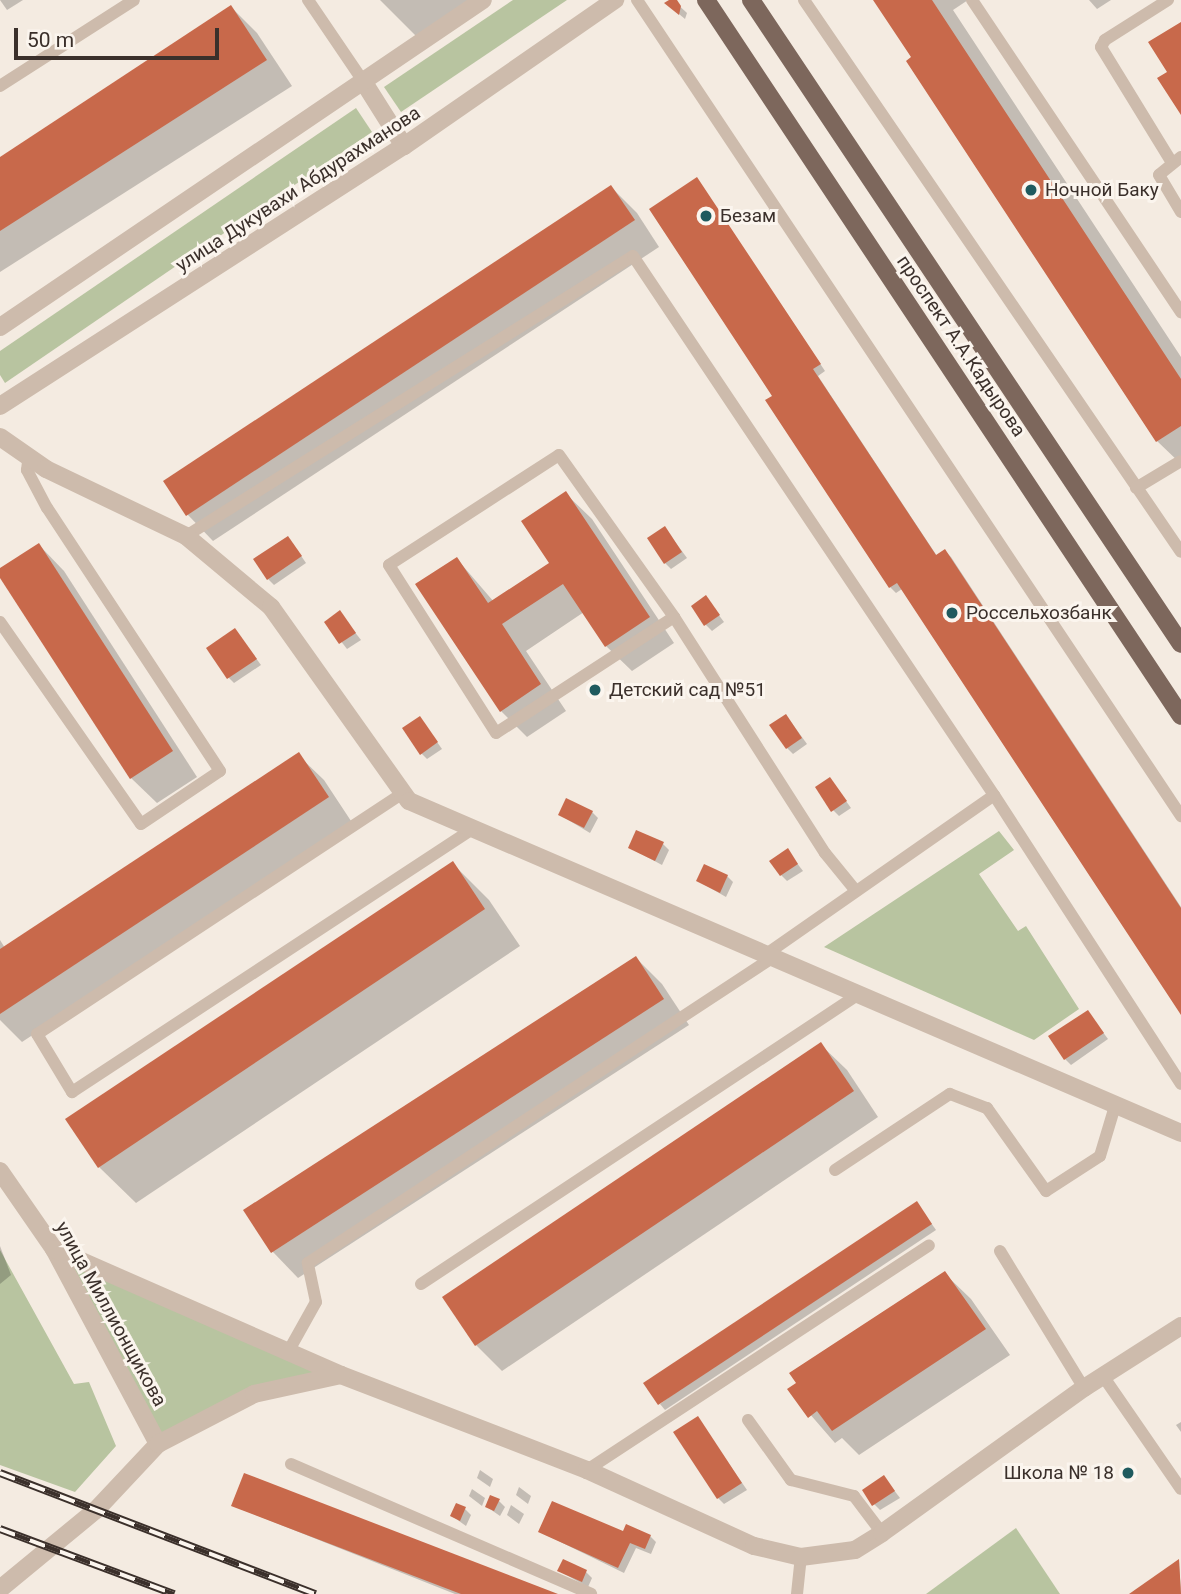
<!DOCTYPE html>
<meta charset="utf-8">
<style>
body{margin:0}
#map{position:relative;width:1181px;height:1594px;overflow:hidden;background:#f4ebe1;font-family:Roboto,sans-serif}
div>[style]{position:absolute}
.green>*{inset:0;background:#b8c4a0}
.shadow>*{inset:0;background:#0003}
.building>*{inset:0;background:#c8694b}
.service>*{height:12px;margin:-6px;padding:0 6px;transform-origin:6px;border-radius:6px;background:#cdbbac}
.minor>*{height:18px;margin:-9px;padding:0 9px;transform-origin:9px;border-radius:9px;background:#cdbbac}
.tertiary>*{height:18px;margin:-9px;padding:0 9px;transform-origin:9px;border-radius:9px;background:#cdbbac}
.primary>*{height:18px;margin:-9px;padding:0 9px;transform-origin:9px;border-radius:9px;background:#7d675c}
.rail>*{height:8px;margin-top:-4px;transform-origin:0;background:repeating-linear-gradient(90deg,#fbf5ee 0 16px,#3b302b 0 32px);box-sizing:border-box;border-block:2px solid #3b302b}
.dots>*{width:19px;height:19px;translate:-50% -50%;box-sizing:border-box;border:4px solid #fbf5ee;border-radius:50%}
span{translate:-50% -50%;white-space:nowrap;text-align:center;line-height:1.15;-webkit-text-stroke:6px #fbf5ee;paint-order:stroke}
.street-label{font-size:19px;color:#3b302b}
.poi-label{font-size:19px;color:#3b302b}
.left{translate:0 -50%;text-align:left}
.right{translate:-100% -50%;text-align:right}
.scale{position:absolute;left:14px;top:28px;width:205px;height:32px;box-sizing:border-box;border:4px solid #3b302b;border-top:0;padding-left:9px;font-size:21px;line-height:24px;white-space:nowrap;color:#3b302b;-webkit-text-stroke:5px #fbf5ee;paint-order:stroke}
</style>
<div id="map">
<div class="green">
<i style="clip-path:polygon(513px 0,567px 0,401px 112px,384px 87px)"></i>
<i style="clip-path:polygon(356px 108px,372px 132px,5px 383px,0 375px,0 351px)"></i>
<i style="clip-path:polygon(999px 831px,1014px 850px,979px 874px,1018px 931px,1026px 926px,1079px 1009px,1034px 1040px,824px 947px)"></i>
<i style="clip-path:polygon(54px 1249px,341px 1375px,254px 1394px,158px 1444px)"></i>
<i style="clip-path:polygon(0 1250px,74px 1384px,89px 1382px,116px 1446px,75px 1492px,0 1465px)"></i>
<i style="clip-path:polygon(1016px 1528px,1060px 1594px,926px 1594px)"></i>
</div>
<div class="shadow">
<i style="clip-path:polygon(0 0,23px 0,7px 10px)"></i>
<i style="clip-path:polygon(380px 0,476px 0,418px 38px)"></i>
<i style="clip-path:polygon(673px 0,687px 13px,685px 19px,673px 9px)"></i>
<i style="clip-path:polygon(875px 0,968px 0,953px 10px,1181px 357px,1181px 464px,1157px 441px)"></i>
<i style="clip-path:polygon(1089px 0,1111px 0,1097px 9px)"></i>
<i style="clip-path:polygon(231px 7px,257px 33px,292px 86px,0 272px,0 159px)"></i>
<i style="clip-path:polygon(697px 179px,825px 371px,818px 376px,937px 556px,945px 551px,951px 557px,1181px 907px,1181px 1012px,902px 589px,896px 593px,890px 587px,774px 397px)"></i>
<i style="clip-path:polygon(611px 187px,637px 213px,659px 247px,213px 541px,188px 515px,165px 481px)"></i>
<i style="clip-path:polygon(566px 494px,592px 519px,674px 643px,632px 671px,606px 646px,584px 612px,526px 651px,566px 711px,527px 737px,501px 711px,457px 559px,494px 602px,552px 564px)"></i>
<i style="clip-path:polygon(665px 528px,687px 558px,671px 569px,665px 563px)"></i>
<i style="clip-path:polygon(293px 544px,306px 563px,274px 585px,268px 579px)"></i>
<i style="clip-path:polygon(39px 545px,64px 571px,197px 777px,157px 803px,131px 778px,0 575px,0 570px)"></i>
<i style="clip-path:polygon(706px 598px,724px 622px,712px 631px,706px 625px)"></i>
<i style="clip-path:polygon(340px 613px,361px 640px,347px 649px,326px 622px)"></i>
<i style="clip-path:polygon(235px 630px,261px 665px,234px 683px,228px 677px)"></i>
<i style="clip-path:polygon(791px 722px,807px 744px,793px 754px,787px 748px)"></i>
<i style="clip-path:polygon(425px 725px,442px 749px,427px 759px,421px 753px)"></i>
<i style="clip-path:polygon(298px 755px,324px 780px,353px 824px,22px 1042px,0 1020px,0 940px,5px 948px)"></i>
<i style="clip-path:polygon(830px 779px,851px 808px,839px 816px,833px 810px)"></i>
<i style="clip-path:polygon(592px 812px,598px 818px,590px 833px,560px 815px)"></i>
<i style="clip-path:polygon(663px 844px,669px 850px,662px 865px,630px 848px)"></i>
<i style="clip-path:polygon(787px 850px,803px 871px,787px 881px,781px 875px)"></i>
<i style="clip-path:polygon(452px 863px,489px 900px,520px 946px,136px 1203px,99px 1167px)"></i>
<i style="clip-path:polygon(727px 876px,733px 882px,726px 897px,698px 881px)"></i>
<i style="clip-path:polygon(636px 958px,662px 984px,689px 1025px,298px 1278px,273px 1252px,246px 1211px)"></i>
<i style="clip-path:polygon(1088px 1012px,1108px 1039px,1071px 1065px,1065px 1059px)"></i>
<i style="clip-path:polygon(821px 1045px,847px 1070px,878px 1117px,502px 1371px,476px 1345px)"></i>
<i style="clip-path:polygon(922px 1210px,936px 1230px,665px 1410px,660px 1404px)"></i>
<i style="clip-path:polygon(0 1246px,11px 1275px,0 1284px)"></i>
<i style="clip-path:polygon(945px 1274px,971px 1299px,1010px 1355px,859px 1455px,842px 1438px,835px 1443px,789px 1390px)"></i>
<i style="clip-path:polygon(698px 1419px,747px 1490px,724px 1504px,718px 1498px)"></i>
<i style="clip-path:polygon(1181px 1422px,1181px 1432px,1176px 1425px)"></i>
<i style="clip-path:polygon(480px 1470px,493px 1479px,490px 1487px,477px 1478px)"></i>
<i style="clip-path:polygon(884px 1477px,900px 1498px,880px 1510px,874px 1504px)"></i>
<i style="clip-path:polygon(519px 1487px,531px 1496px,528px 1504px,516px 1495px)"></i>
<i style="clip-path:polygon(472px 1489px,485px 1498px,482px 1506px,469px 1496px)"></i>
<i style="clip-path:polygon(499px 1501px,505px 1507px,500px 1516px,487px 1507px)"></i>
<i style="clip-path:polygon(511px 1505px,524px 1514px,519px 1524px,507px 1515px)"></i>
<i style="clip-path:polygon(233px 1506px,554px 1594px,455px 1594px)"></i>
<i style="clip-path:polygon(465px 1509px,471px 1515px,466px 1526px,452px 1516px)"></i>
<i style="clip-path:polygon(540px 1532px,623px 1534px,650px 1536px,656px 1542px,651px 1554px,636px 1548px,624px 1573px)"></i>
<i style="clip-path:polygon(1179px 1562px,1181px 1594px,1132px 1594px)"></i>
<i style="clip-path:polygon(559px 1571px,586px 1572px,592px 1578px,588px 1587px)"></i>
</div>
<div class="building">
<i style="clip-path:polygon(669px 0,677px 0,681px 6px,679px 15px,664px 3px)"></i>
<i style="clip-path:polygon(873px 0,932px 0,1181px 379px,1181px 426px,1156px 442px,906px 61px,911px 57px)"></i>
<i style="clip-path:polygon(231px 5px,267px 60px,0 231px,0 157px)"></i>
<i style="clip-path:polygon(1181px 22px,1181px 115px,1157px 78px,1167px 72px,1148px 42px)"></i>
<i style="clip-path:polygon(697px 177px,821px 364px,813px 369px,936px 555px,945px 549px,1181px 908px,1181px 1015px,897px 583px,889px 588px,765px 400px,772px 396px,649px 209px)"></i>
<i style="clip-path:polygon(611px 185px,635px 220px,186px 516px,163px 481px)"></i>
<i style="clip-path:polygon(566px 491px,650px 617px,605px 647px,563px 584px,502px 624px,541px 684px,500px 712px,415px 584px,457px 557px,488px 603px,549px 563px,521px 521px)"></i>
<i style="clip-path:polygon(665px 526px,682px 552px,664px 564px,647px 538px)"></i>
<i style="clip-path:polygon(288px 536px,302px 556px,267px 580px,253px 559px)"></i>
<i style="clip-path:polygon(39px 543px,173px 751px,130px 779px,0 578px,0 568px)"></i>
<i style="clip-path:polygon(706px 595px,720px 615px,704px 626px,691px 606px)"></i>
<i style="clip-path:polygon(340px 610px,356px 633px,339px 644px,324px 622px)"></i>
<i style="clip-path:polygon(235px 628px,257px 659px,227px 679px,206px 648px)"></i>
<i style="clip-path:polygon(786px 714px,802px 738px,786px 749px,769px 725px)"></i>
<i style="clip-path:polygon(420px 716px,438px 742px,420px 755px,402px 728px)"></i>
<i style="clip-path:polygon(299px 752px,329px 797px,0 1014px,0 949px)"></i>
<i style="clip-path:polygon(830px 777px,847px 801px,831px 812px,815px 787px)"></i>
<i style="clip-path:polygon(566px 798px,593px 811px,584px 828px,558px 815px)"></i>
<i style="clip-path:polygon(636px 830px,664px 842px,655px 861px,628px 848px)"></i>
<i style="clip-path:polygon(788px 848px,798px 864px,780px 876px,769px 861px)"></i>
<i style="clip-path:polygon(453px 861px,485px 909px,98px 1168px,65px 1119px)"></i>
<i style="clip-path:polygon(704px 864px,728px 875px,720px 893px,696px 881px)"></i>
<i style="clip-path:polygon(636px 956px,664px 999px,271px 1253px,243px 1210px)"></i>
<i style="clip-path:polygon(1088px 1010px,1104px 1033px,1064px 1060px,1048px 1036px)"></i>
<i style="clip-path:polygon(821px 1042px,854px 1091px,475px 1346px,442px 1297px)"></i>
<i style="clip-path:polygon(917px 1201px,932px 1224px,658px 1405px,643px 1383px)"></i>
<i style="clip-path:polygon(945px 1271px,986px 1329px,832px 1431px,817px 1411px,808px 1418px,787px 1389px,796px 1383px,789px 1373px)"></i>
<i style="clip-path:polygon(698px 1416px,742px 1483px,717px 1499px,673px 1432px)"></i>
<i style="clip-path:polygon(244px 1473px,558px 1594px,461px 1594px,231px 1506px)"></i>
<i style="clip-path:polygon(884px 1475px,895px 1491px,872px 1506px,862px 1490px)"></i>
<i style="clip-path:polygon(490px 1495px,500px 1499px,494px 1511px,485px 1507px)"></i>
<i style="clip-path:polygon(552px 1501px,623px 1531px,626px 1524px,651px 1535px,645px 1549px,630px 1543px,618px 1568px,538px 1532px)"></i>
<i style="clip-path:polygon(456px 1503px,466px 1507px,460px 1521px,450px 1516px)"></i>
<i style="clip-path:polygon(563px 1559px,587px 1570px,582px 1582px,557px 1571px)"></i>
<i style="clip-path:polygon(1179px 1559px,1181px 1594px,1129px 1594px)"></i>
</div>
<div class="service">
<i style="left:308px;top:0;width:98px;rotate:55.8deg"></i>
<i style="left:637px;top:0;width:981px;rotate:56.31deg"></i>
<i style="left:804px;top:0;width:668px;rotate:55.67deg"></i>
<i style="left:972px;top:0;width:376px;rotate:56.2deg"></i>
<i style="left:1168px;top:0;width:75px;rotate:147.6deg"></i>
<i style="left:1105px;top:40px;width:8px;rotate:120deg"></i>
<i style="left:1101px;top:47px;width:136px;rotate:58.5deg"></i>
<i style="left:0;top:86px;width:159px;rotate:-32.7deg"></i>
<i style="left:1181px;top:157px;width:28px;rotate:141deg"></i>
<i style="left:1159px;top:175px;width:43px;rotate:59.3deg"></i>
<i style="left:1136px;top:488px;width:52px;rotate:-31deg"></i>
<i style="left:186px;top:536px;width:527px;rotate:-32.06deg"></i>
<i style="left:633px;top:256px;width:649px;rotate:56.19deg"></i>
<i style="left:994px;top:795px;width:344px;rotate:57.1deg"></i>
<i style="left:674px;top:617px;width:212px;rotate:146.9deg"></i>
<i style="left:496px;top:733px;width:199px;rotate:-122.5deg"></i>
<i style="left:389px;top:565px;width:202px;rotate:-32.9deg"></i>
<i style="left:559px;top:455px;width:199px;rotate:54.6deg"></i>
<i style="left:674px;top:617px;width:280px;rotate:57.4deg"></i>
<i style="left:825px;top:853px;width:49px;rotate:50.8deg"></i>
<i style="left:0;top:622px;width:246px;rotate:55.1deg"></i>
<i style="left:141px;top:824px;width:95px;rotate:-33.9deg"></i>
<i style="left:220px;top:771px;width:315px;rotate:-123.3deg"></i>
<i style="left:47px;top:508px;width:43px;rotate:-117.8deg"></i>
<i style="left:27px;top:470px;width:16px;rotate:-83deg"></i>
<i style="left:403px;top:793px;width:438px;rotate:146.6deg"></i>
<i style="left:37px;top:1034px;width:68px;rotate:58.9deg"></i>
<i style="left:72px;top:1092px;width:476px;rotate:-33.3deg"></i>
<i style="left:765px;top:955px;width:279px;rotate:-34.9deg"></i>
<i style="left:835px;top:1170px;width:138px;rotate:-33.5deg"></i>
<i style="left:950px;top:1094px;width:40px;rotate:21deg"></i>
<i style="left:987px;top:1108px;width:102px;rotate:54.6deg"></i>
<i style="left:1046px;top:1191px;width:64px;rotate:-32.9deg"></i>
<i style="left:1100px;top:1156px;width:52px;rotate:-73.3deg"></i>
<i style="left:1000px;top:1251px;width:161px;rotate:58.5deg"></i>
<i style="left:421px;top:1284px;width:522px;rotate:-33.51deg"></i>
<i style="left:288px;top:1352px;width:57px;rotate:-60.8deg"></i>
<i style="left:316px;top:1302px;width:40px;rotate:-102deg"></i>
<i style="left:308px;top:1263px;width:555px;rotate:-33.32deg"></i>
<i style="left:1103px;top:1376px;width:137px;rotate:55.4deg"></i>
<i style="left:748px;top:1420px;width:74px;rotate:54.4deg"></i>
<i style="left:791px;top:1480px;width:65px;rotate:14.3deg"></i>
<i style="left:854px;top:1496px;width:46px;rotate:52.9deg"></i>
<i style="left:291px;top:1464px;width:327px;rotate:23.4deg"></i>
<i style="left:587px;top:1470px;width:409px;rotate:-33.3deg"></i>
<i style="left:797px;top:1594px;width:37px;rotate:-84deg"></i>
</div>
<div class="minor">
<i style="left:363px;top:81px;width:77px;rotate:57.8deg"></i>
<i style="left:0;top:437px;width:56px;rotate:34.8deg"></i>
<i style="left:46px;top:469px;width:155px;rotate:25.6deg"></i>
<i style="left:186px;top:536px;width:111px;rotate:39.9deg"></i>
<i style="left:271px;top:607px;width:238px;rotate:54.6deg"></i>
<i style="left:409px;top:801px;width:840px;rotate:23.27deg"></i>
</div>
<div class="tertiary">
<i style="left:0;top:327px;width:583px;rotate:-34.1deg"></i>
<i style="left:0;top:406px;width:480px;rotate:-32.8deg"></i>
<i style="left:404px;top:146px;width:257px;rotate:-34.7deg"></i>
<i style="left:0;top:1171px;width:95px;rotate:55.3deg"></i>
<i style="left:54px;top:1249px;width:221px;rotate:61.9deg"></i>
<i style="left:54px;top:1249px;width:313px;rotate:23.7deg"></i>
<i style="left:341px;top:1375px;width:264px;rotate:21.1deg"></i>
<i style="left:587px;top:1470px;width:183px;rotate:24.5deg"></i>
<i style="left:754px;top:1546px;width:48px;rotate:13.2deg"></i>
<i style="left:801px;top:1557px;width:54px;rotate:-7.4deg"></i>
<i style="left:855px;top:1550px;width:32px;rotate:-32deg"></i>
<i style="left:882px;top:1533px;width:249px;rotate:-35.7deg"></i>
<i style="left:1084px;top:1388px;width:115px;rotate:-32.6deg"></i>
<i style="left:0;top:1589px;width:124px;rotate:-39.5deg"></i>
<i style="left:96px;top:1510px;width:91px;rotate:-46.8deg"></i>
<i style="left:158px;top:1444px;width:108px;rotate:-27.5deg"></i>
<i style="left:254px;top:1394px;width:89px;rotate:-12.3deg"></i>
</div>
<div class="primary">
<i style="left:706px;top:0;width:859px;rotate:56.44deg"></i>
<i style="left:751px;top:0;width:774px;rotate:56.27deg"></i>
</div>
<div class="rail">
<i style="left:0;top:1473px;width:338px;rotate:21deg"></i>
<i style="left:0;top:1529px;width:186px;rotate:20.5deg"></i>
</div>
<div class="dots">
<i style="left:1031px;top:190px;background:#1f5a5e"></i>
<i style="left:706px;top:216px;background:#1f5a5e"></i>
<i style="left:952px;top:613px;background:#1f5a5e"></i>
<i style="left:595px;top:690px;background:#1f5a5e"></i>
<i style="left:1128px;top:1473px;background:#1f5a5e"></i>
</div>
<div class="street-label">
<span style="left:298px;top:189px;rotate:-33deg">улица Дукувахи Абдурахманова</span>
<span style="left:961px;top:346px;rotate:56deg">проспект А.А.Кадырова</span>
<span style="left:111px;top:1314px;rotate:61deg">улица Миллионщикова</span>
</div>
<div class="poi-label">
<span class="left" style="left:1045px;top:190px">Ночной Баку</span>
<span class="left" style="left:720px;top:216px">Безам</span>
<span class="left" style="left:966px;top:613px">Россельхозбанк</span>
<span class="left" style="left:609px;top:690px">Детский сад №51</span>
<span class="right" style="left:1114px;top:1473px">Школа № 18</span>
</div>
<div class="scale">50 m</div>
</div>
